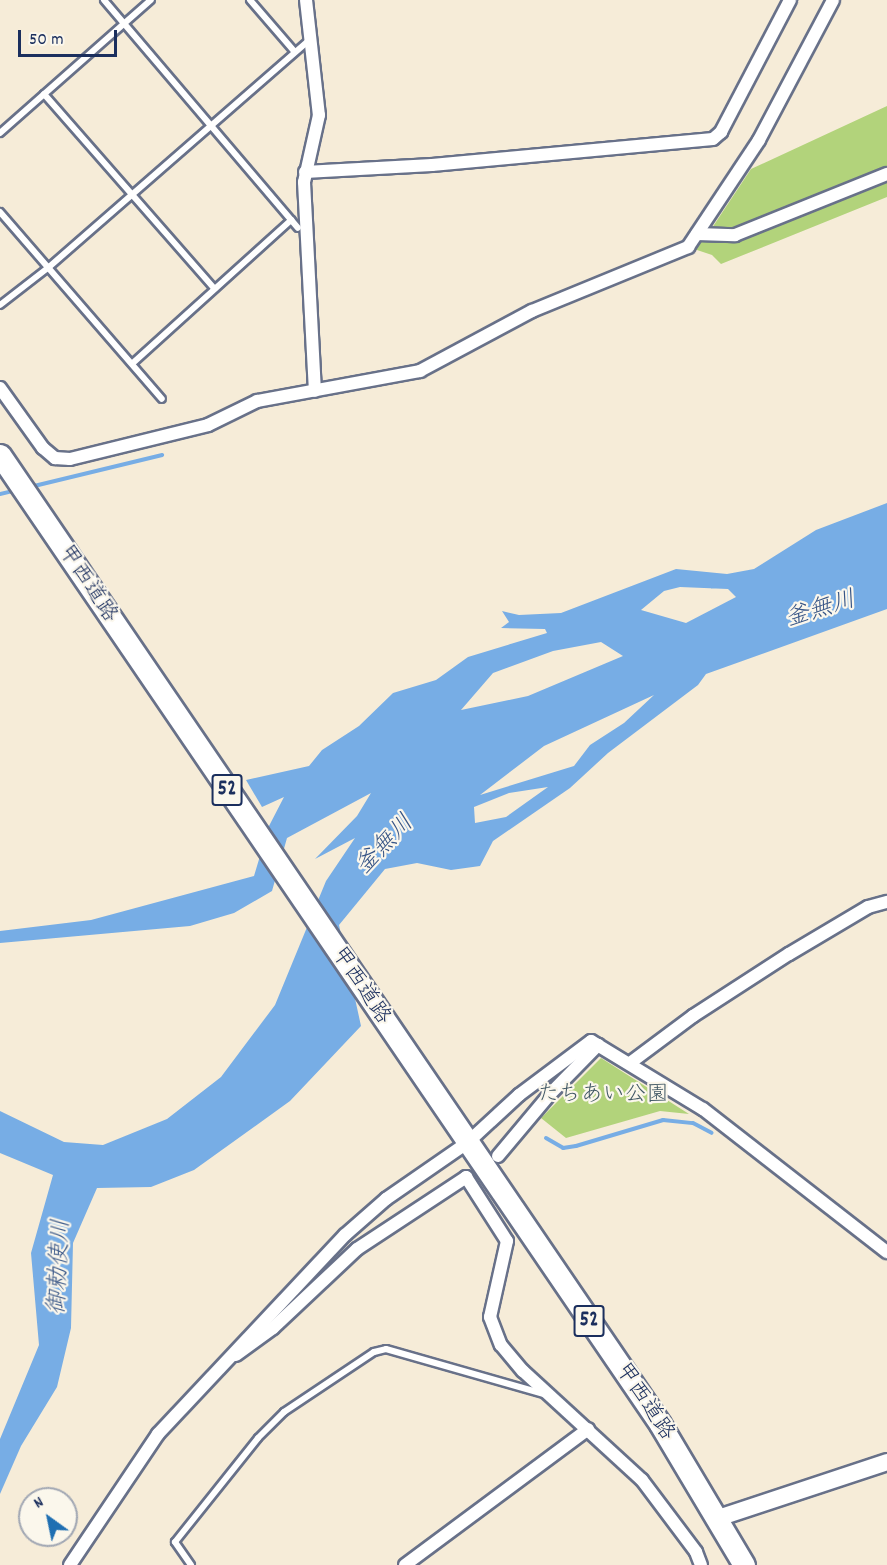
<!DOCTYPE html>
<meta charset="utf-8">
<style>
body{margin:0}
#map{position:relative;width:887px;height:1565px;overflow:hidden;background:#f6ecd8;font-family:Dekko,"Klee One",sans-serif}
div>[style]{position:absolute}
.green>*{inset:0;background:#b2d37b}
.water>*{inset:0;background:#77ade5}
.stream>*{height:4px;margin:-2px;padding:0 2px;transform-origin:2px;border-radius:2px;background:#77ade5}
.roads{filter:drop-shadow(2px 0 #687189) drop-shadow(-2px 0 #687189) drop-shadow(0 2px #687189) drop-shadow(0 -2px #687189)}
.lane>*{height:6px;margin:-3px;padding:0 3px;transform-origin:3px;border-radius:3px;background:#fff}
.street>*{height:12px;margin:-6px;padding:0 6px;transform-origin:6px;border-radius:6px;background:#fff}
.secondary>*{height:16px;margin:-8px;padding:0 8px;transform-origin:8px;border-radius:8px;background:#fff}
.highway>*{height:21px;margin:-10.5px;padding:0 10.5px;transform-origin:10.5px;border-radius:10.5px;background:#fff}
span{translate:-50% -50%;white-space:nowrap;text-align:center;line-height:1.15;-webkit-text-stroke:4.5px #fbf7ec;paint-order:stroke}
.shield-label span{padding:2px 4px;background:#fbf7ec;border:2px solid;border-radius:4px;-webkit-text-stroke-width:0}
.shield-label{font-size:21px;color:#1b2f5e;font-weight:700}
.street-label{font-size:22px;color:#1b2f5e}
.park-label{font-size:22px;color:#415865}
.water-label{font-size:24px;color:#375586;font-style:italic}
.north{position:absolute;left:18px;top:1487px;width:60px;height:60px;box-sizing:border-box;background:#fbf7ec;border:2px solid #a1a7b3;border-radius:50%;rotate:327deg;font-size:16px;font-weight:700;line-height:24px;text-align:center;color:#1b2f5e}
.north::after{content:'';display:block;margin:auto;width:21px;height:27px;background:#1f6fb2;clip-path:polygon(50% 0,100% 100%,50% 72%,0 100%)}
.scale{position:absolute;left:18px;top:30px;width:99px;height:27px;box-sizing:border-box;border:3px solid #1b2f5e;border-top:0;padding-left:8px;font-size:18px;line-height:21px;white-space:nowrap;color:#1b2f5e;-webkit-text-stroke:4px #fbf7ec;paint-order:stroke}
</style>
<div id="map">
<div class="green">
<i style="clip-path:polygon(887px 106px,887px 197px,721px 264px,712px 255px,688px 247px,708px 234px,751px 169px)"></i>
<i style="clip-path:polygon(601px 1058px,689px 1114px,660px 1111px,566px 1138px,541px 1118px)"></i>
</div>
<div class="water">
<i style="clip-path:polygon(evenodd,887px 503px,887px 609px,706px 674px,698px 685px,608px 753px,570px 788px,493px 841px,480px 866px,451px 870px,417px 863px,385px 869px,339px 925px,361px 1026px,290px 1101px,194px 1170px,151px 1187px,97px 1188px,73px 1243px,71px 1328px,57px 1387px,21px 1446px,0 1494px,0 1439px,39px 1345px,31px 1253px,53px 1175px,0 1153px,0 1111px,64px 1142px,103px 1145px,167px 1119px,221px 1077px,275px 1005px,326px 881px,355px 838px,315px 859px,357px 816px,371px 793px,287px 838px,272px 891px,234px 913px,190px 926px,0 943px,0 931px,91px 920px,254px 876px,269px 826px,284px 797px,262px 807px,246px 780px,309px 766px,322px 750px,359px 726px,393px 693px,436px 680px,468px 657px,547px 633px,545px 629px,501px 628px,509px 622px,502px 611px,519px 615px,561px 613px,676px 569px,727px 574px,754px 569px,816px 530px,887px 503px,680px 587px,728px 589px,736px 597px,686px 623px,641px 610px,664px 591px,680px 587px,887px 503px,601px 642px,623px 656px,528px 696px,461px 710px,493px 673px,553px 651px,601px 642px,887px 503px,654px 695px,624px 723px,590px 745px,574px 766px,480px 795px,544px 746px,654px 695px,887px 503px,548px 787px,506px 817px,475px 823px,474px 807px,509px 793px,548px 787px)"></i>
</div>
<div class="stream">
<i style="left:30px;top:487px;width:136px;rotate:-13.6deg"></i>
<i style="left:0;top:494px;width:17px;rotate:-13deg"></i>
<i style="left:546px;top:1138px;width:20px;rotate:30deg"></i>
<i style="left:563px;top:1148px;width:13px;rotate:-9deg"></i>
<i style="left:576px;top:1146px;width:91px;rotate:-16.6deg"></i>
<i style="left:663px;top:1120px;width:30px;rotate:6deg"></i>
<i style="left:693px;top:1123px;width:21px;rotate:28deg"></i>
</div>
<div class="roads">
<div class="lane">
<i style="left:104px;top:0;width:299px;rotate:49.6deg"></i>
<i style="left:250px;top:0;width:67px;rotate:49.2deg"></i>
<i style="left:44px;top:94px;width:258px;rotate:48.8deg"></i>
<i style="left:0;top:133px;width:201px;rotate:-41.4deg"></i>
<i style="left:0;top:212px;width:247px;rotate:49.1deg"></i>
<i style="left:0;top:305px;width:62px;rotate:-37.8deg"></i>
<i style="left:49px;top:267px;width:347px;rotate:-41.1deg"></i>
<i style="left:134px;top:362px;width:212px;rotate:-42.1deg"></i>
<i style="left:191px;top:1565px;width:28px;rotate:-125deg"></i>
<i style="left:175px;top:1542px;width:133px;rotate:-51.4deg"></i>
<i style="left:258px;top:1438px;width:37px;rotate:-45deg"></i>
<i style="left:284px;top:1412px;width:108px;rotate:-33.7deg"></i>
<i style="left:374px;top:1352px;width:12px;rotate:-14deg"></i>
<i style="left:386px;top:1349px;width:167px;rotate:15.9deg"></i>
</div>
<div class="street">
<i style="left:306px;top:0;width:116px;rotate:83.6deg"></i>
<i style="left:319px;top:115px;width:69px;rotate:102.6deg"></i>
<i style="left:304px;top:182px;width:209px;rotate:87deg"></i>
<i style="left:305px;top:172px;width:127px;rotate:-3.2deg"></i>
<i style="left:432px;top:165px;width:282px;rotate:-5.3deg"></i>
<i style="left:713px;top:139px;width:11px;rotate:-41deg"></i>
<i style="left:721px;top:132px;width:149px;rotate:-62.4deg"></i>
<i style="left:697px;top:234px;width:38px;rotate:2deg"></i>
<i style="left:735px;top:235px;width:164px;rotate:-21.9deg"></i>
<i style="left:0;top:388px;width:74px;rotate:54.4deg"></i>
<i style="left:43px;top:448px;width:16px;rotate:40deg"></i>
<i style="left:55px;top:458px;width:15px;rotate:4deg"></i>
<i style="left:70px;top:459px;width:142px;rotate:-13.8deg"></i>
<i style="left:208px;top:425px;width:55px;rotate:-26.1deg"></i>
<i style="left:257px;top:401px;width:166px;rotate:-10.4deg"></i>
<i style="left:420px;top:371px;width:127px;rotate:-28.2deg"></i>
<i style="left:532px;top:311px;width:169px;rotate:-22.3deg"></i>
<i style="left:688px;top:247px;width:128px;rotate:-56.4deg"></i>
<i style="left:759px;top:140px;width:158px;rotate:-62.1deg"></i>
<i style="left:630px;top:1063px;width:79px;rotate:-36.7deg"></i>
<i style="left:693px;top:1016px;width:114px;rotate:-32.9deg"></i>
<i style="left:789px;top:954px;width:92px;rotate:-30.7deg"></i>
<i style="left:868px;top:907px;width:20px;rotate:-15deg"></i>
<i style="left:498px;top:1156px;width:81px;rotate:-50deg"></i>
<i style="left:550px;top:1094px;width:69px;rotate:-45.6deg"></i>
<i style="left:236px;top:1355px;width:46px;rotate:-36.1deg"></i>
<i style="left:273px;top:1328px;width:115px;rotate:-43.2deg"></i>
<i style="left:357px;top:1249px;width:131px;rotate:-33.4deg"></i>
<i style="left:466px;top:1177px;width:76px;rotate:57.4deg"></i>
<i style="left:507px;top:1241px;width:78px;rotate:102.6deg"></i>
<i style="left:490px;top:1317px;width:30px;rotate:69deg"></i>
<i style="left:501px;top:1345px;width:34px;rotate:50deg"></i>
<i style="left:523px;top:1371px;width:161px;rotate:42.5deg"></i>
<i style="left:642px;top:1480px;width:90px;rotate:53.1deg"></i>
<i style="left:696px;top:1552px;width:14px;rotate:69deg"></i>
<i style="left:70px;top:1565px;width:158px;rotate:-56.1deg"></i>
<i style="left:158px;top:1434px;width:273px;rotate:-46.8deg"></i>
<i style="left:345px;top:1235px;width:55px;rotate:-41.3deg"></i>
<i style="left:386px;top:1199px;width:98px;rotate:-34.7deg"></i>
<i style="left:467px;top:1143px;width:71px;rotate:-42.7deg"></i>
<i style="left:519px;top:1095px;width:90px;rotate:-36.9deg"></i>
<i style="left:591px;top:1041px;width:131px;rotate:31.3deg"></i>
<i style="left:703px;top:1109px;width:233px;rotate:37.9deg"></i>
<i style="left:405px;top:1565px;width:228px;rotate:-36.6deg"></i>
</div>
<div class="secondary">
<i style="left:718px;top:1518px;width:178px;rotate:-18.3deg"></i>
</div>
<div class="highway">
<i style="left:0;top:455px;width:1172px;rotate:55.74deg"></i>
<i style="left:660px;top:1424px;width:164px;rotate:59.2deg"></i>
</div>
</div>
<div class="shield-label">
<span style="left:227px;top:790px">52</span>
<span style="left:589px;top:1321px">52</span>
</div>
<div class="street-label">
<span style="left:87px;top:584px;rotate:56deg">甲西道路</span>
<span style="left:360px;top:986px;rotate:56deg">甲西道路</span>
<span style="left:644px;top:1402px;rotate:56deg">甲西道路</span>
</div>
<div class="park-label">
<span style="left:603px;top:1096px">たちあい公園</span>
</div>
<div class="water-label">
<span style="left:821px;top:611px;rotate:-17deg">釜無川</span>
<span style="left:386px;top:846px;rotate:-46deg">釜無川</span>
<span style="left:61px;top:1267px;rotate:-87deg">御勅使川</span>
</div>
<div class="north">N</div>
<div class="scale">50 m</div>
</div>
